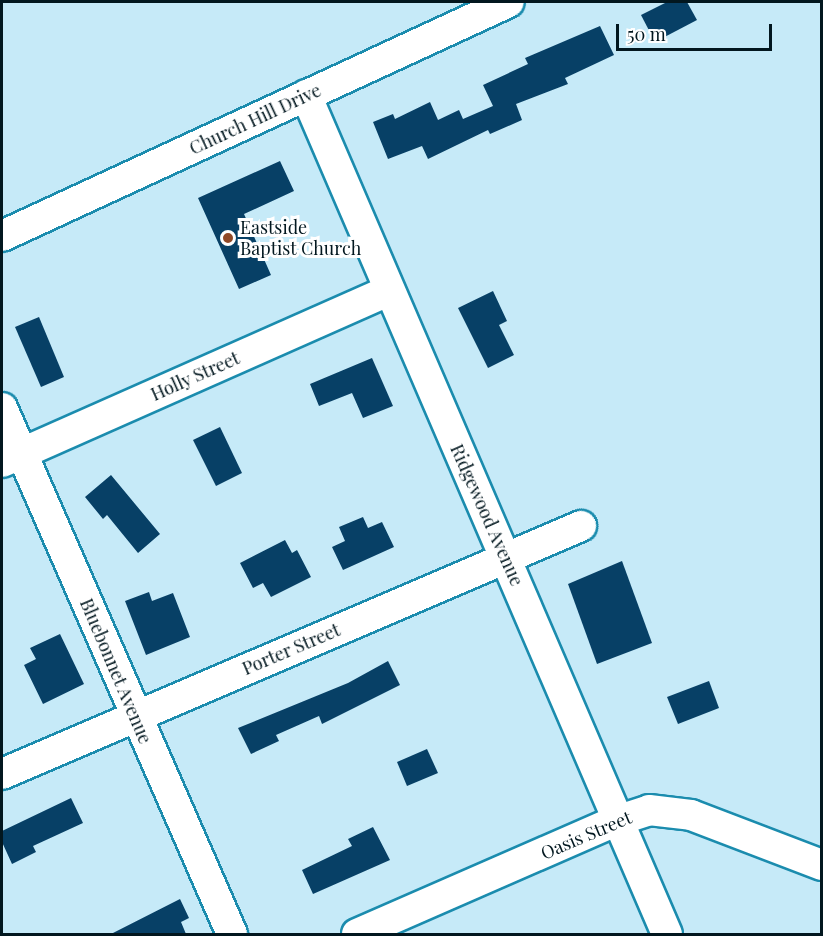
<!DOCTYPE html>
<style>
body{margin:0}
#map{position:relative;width:823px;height:936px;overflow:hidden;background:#c6eaf8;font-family:"Playfair Display",serif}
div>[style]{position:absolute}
.building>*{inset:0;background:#074066}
.roads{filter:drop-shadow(2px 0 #1b8cae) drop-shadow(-2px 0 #1b8cae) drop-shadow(0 2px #1b8cae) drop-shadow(0 -2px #1b8cae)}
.minor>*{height:30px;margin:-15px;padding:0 15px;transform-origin:15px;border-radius:15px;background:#fff}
.dots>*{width:16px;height:16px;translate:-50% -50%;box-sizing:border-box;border:3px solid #fff;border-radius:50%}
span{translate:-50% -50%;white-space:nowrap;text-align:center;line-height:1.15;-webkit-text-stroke:6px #fff;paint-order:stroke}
.street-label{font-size:18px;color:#02171f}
.poi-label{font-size:18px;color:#02171f}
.left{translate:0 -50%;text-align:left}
.frame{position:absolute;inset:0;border:3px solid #02171f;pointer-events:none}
.scale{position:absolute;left:616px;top:24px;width:156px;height:27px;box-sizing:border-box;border:3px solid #02171f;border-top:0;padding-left:8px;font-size:18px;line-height:21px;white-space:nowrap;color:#02171f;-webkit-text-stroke:4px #fff;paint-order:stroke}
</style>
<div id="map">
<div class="building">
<i style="clip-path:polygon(667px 2px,687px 2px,697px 20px,655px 42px,641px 15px)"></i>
<i style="clip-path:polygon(600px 26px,614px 55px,565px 78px,568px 84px,516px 104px,522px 120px,490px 134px,488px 130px,428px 159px,422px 146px,388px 159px,373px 122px,393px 114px,395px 119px,430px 102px,438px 120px,459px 110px,463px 119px,493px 106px,483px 85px,528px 64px,525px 58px)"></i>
<i style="clip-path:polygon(280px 161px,294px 191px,244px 214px,271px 275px,239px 289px,198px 198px)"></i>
<i style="clip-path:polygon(493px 291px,507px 321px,499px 325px,514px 355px,488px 368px,458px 308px)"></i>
<i style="clip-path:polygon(39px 317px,64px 377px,41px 387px,15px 327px)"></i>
<i style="clip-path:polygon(372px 358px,393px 406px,363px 418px,352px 393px,319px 406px,310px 384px)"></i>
<i style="clip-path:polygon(220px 427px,242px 473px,216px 486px,193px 440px)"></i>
<i style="clip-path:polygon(111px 475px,160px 534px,138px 553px,107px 515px,103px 519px,85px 497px)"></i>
<i style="clip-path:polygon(363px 517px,368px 528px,382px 522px,394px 547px,343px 570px,332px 547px,345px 541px,339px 527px)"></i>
<i style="clip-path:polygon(285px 540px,292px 553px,297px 550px,311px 577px,271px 597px,263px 583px,253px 588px,240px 563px)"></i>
<i style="clip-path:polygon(622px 561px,652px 643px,597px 664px,568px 584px)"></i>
<i style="clip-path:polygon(149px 592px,152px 601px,173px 593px,190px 637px,146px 655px,125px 601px)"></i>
<i style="clip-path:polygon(60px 634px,84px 684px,43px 704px,24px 665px,36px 659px,30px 648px)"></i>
<i style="clip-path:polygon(388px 661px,400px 685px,322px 724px,319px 716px,276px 735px,279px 741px,251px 754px,238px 728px,348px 683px)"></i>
<i style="clip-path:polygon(709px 681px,719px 708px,678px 724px,667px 697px)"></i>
<i style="clip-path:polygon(427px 749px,438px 773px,407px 786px,397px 762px)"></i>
<i style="clip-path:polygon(71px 798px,83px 823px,33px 846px,36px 852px,12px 864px,2px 842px,2px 831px)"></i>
<i style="clip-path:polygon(373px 827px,390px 860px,313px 894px,302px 870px,352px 846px,348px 839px)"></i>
<i style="clip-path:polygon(180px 899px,189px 918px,181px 922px,186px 934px,111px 934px)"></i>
</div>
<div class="roads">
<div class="minor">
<i style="left:306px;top:95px;width:913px;rotate:66.72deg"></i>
<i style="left:2px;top:236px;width:558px;rotate:-24.78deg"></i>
<i style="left:2px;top:408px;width:574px;rotate:66.38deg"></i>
<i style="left:2px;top:462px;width:422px;rotate:-23.9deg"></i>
<i style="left:2px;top:774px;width:630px;rotate:-23.19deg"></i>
<i style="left:357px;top:934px;width:283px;rotate:-23.6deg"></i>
<i style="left:616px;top:821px;width:35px;rotate:-18deg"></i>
<i style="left:649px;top:810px;width:42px;rotate:6.8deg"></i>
<i style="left:691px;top:815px;width:140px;rotate:20.9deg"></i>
</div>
</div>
<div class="dots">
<i style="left:228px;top:238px;background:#904826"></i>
</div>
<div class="street-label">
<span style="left:255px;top:119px;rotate:-25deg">Church Hill Drive</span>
<span style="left:195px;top:376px;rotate:-24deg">Holly Street</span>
<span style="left:487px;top:515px;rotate:66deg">Ridgewood Avenue</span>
<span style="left:291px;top:649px;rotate:-23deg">Porter Street</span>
<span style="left:116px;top:671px;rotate:67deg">Bluebonnet Avenue</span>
<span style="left:586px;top:835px;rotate:-23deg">Oasis Street</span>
</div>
<div class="poi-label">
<span class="left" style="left:240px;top:238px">Eastside<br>Baptist Church</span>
</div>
<div class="frame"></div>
<div class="scale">50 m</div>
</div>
